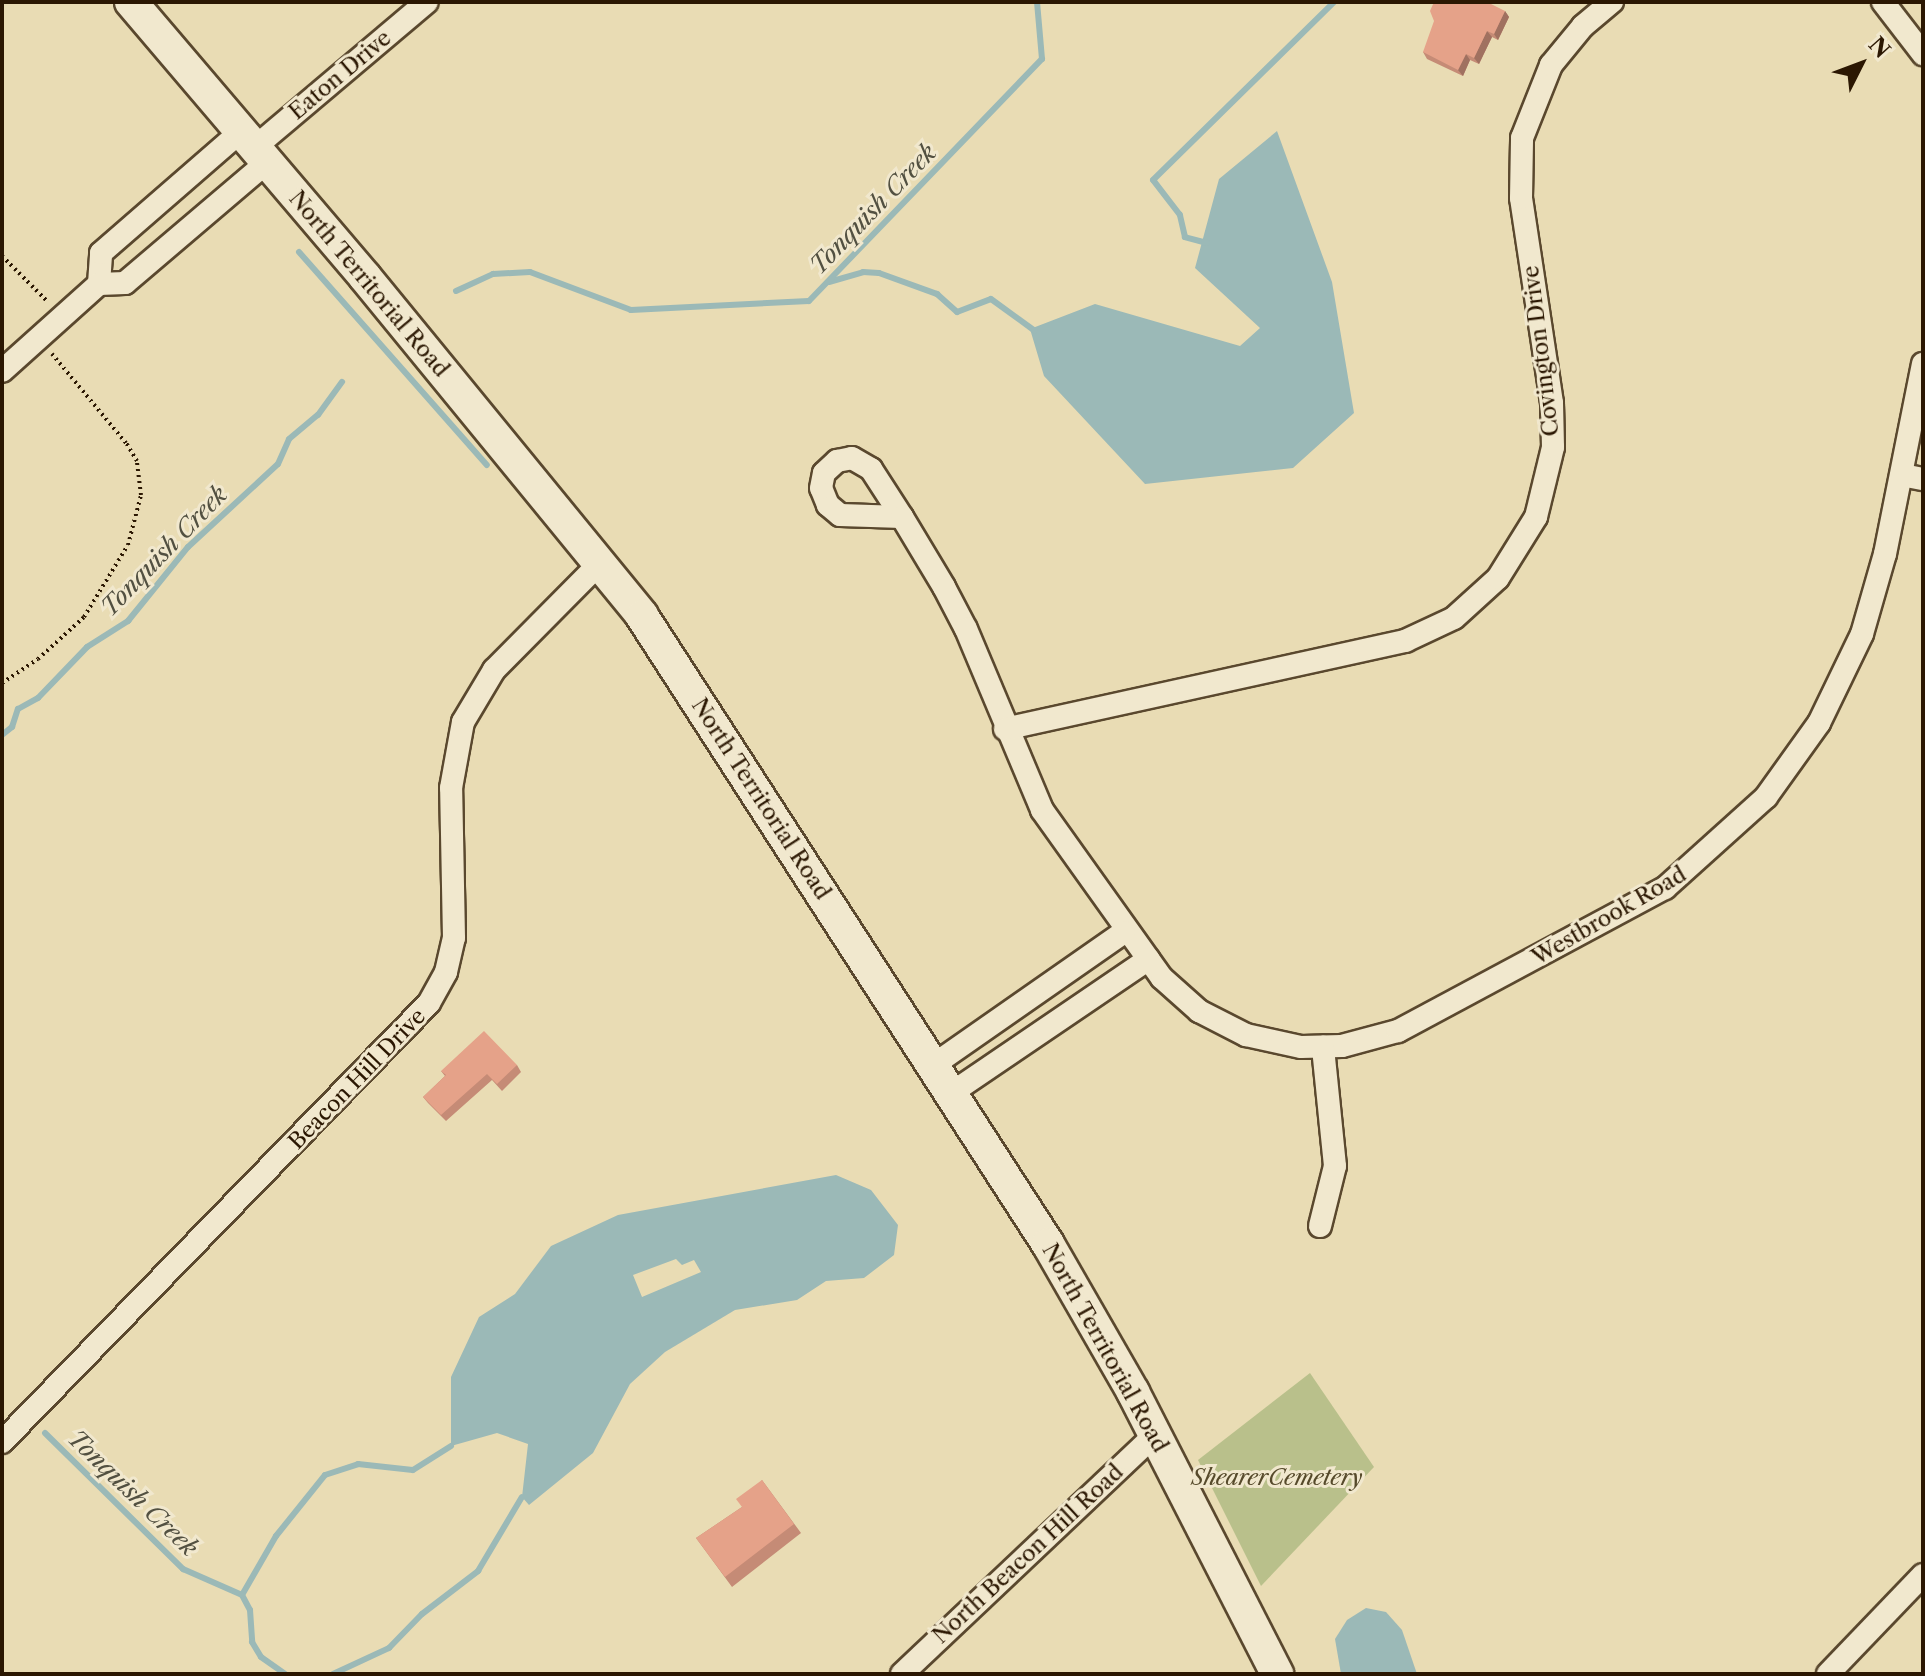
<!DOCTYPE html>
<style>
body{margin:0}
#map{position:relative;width:1925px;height:1676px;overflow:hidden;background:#e9dcb4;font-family:"Libre Caslon Text",serif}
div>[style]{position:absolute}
.green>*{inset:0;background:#b9c08b}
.water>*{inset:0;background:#9bb9b7}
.stream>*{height:6px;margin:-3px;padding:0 3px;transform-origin:3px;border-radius:3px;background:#9bb9b7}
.path>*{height:4px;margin-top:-2px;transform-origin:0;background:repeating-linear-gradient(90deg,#2b1702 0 2px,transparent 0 6px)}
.roads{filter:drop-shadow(2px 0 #5a482e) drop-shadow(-2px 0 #5a482e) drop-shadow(0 2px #5a482e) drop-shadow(0 -2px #5a482e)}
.street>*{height:22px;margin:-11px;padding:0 11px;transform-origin:11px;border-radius:11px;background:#f1e8ce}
.secondary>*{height:32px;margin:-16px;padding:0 16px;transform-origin:16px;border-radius:16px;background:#f1e8ce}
.wall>*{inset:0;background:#c58b76}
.shaded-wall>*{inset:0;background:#a07160}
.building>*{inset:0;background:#e5a289}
span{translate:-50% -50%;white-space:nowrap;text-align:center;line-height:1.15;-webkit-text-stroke:6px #f1e8ce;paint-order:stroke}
.street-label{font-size:22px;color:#2b1702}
.park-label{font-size:22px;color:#564a2b;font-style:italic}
.water-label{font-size:24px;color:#525041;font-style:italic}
.frame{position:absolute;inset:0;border:4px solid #2b1702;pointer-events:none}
.north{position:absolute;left:1821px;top:24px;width:80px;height:80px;-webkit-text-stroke:6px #f1e8ce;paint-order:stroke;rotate:48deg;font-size:22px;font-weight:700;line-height:32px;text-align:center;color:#2b1702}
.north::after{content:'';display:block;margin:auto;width:28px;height:36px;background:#2b1702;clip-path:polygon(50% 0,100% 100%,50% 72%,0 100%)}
</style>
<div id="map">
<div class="green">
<i style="clip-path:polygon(1310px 1373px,1374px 1467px,1261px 1586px,1198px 1460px)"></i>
</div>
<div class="water">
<i style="clip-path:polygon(1277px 131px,1332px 282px,1354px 413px,1293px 468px,1145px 484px,1044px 376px,1030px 329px,1095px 304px,1240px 346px,1260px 328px,1195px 268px,1219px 179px)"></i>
<i style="clip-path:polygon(evenodd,836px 1175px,871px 1190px,898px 1225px,894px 1255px,864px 1278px,826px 1281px,797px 1300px,735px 1310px,665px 1352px,630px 1384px,593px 1453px,529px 1505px,522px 1497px,528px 1444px,497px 1433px,451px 1446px,451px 1377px,479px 1317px,515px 1294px,551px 1246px,618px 1215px,836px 1175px,676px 1259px,682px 1265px,694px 1260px,701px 1272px,642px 1297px,633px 1275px,676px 1259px)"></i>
<i style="clip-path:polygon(1366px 1608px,1386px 1612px,1402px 1630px,1417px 1674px,1341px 1674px,1335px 1639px,1347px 1620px)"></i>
</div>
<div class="stream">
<i style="left:1207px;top:243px;width:23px;rotate:-165deg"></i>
<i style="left:1185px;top:237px;width:23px;rotate:-103deg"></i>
<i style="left:1180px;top:215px;width:44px;rotate:-127.6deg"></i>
<i style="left:1153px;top:180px;width:254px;rotate:-44.5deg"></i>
<i style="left:299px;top:252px;width:284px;rotate:48.6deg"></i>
<i style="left:829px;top:282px;width:35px;rotate:-16deg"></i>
<i style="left:863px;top:272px;width:16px;rotate:4deg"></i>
<i style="left:879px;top:273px;width:62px;rotate:19.9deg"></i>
<i style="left:937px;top:294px;width:27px;rotate:42deg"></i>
<i style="left:957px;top:312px;width:36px;rotate:-21deg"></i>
<i style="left:991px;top:299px;width:54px;rotate:36deg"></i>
<i style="left:456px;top:291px;width:41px;rotate:-24.7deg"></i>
<i style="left:493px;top:274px;width:37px;rotate:-3deg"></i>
<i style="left:530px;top:272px;width:108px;rotate:20.6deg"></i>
<i style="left:631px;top:310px;width:178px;rotate:-2.9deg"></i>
<i style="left:809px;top:301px;width:336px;rotate:-46.1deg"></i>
<i style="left:1042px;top:59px;width:57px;rotate:-95deg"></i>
<i style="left:2px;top:735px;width:13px;rotate:-39deg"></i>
<i style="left:12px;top:727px;width:19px;rotate:-72deg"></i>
<i style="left:18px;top:709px;width:23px;rotate:-29deg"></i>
<i style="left:38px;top:698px;width:71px;rotate:-46.1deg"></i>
<i style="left:87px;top:647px;width:49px;rotate:-32.4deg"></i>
<i style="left:128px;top:621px;width:95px;rotate:-51deg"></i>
<i style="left:188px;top:547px;width:122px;rotate:-42.7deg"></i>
<i style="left:278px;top:464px;width:27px;rotate:-66deg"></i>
<i style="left:289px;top:439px;width:38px;rotate:-40deg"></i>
<i style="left:318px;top:415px;width:41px;rotate:-54deg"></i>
<i style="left:45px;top:1433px;width:194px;rotate:44.6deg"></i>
<i style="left:183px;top:1569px;width:64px;rotate:23.8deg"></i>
<i style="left:242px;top:1595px;width:17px;rotate:62deg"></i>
<i style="left:250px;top:1610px;width:32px;rotate:86deg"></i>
<i style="left:252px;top:1642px;width:17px;rotate:59deg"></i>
<i style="left:261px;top:1657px;width:29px;rotate:35deg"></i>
<i style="left:242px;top:1595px;width:68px;rotate:-60deg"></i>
<i style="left:276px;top:1536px;width:78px;rotate:-51.2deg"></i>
<i style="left:325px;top:1475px;width:35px;rotate:-18deg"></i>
<i style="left:358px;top:1464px;width:55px;rotate:6.2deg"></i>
<i style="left:413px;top:1470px;width:45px;rotate:-32.3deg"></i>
<i style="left:333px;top:1674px;width:62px;rotate:-24.9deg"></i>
<i style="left:389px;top:1648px;width:47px;rotate:-45.9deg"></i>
<i style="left:422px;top:1614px;width:71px;rotate:-37.5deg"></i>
<i style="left:478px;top:1571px;width:86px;rotate:-59.3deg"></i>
</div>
<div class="path">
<i style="left:2px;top:256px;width:65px;rotate:45deg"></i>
<i style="left:2px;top:683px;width:43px;rotate:-33.7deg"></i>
<i style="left:38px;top:659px;width:62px;rotate:-42.4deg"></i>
<i style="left:84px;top:617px;width:84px;rotate:-58.6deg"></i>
<i style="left:128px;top:545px;width:52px;rotate:-75.4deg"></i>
<i style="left:141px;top:495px;width:34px;rotate:-97deg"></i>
<i style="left:137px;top:461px;width:21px;rotate:-121deg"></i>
<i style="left:126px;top:443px;width:116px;rotate:-129.7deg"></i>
</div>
<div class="roads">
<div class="street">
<i style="left:1883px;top:2px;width:66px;rotate:52.4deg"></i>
<i style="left:254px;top:148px;width:226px;rotate:-40.2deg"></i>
<i style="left:99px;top:284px;width:31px;rotate:-86deg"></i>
<i style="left:101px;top:253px;width:184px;rotate:-41deg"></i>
<i style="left:2px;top:371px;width:130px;rotate:-41.9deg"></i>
<i style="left:99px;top:284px;width:26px;rotate:-2deg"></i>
<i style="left:125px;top:283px;width:185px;rotate:-40.4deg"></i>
<i style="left:1902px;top:475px;width:21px;rotate:11deg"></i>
<i style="left:902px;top:517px;width:62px;rotate:-178.2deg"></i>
<i style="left:840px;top:515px;width:16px;rotate:-140deg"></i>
<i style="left:828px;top:505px;width:18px;rotate:-112deg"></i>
<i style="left:821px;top:488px;width:15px;rotate:-79deg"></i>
<i style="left:824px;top:473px;width:18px;rotate:-43deg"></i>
<i style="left:837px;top:461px;width:15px;rotate:-11deg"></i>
<i style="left:852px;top:458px;width:22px;rotate:30deg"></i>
<i style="left:871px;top:469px;width:57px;rotate:57.1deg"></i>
<i style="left:902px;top:517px;width:82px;rotate:59deg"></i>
<i style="left:944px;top:587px;width:47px;rotate:62.4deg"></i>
<i style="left:966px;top:629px;width:196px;rotate:67.2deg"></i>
<i style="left:1042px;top:810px;width:206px;rotate:54.5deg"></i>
<i style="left:1162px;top:978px;width:50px;rotate:41.7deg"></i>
<i style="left:1199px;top:1011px;width:53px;rotate:27.1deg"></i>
<i style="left:1246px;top:1035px;width:56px;rotate:12.3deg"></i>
<i style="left:1301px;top:1047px;width:41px;rotate:-1.4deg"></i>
<i style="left:1342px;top:1046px;width:58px;rotate:-15deg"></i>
<i style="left:1398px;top:1031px;width:303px;rotate:-28.2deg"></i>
<i style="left:1665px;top:888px;width:136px;rotate:-42deg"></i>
<i style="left:1766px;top:797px;width:91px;rotate:-54.4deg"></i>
<i style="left:1819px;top:723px;width:99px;rotate:-64.2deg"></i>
<i style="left:1862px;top:634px;width:83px;rotate:-74deg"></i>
<i style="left:1885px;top:554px;width:194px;rotate:-78.7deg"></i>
<i style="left:1005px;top:729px;width:410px;rotate:-12.4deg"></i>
<i style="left:1405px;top:641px;width:54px;rotate:-25.1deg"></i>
<i style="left:1454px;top:618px;width:59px;rotate:-42.3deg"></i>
<i style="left:1498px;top:578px;width:72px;rotate:-58.1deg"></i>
<i style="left:1536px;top:517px;width:72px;rotate:-76.3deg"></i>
<i style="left:1553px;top:447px;width:44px;rotate:-91.3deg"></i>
<i style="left:1552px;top:403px;width:207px;rotate:-98.6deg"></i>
<i style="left:1521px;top:198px;width:60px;rotate:-89deg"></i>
<i style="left:1522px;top:138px;width:79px;rotate:-68.3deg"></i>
<i style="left:1551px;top:65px;width:50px;rotate:-50.6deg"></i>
<i style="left:1583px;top:26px;width:38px;rotate:-40deg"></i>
<i style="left:932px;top:1066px;width:234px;rotate:-34.9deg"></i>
<i style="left:950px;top:1094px;width:240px;rotate:-34.2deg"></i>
<i style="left:1320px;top:1226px;width:62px;rotate:-76deg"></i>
<i style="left:1335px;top:1166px;width:120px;rotate:-95.8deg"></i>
<i style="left:2px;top:1442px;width:612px;rotate:-45.79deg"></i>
<i style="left:429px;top:1003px;width:35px;rotate:-61deg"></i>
<i style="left:446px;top:972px;width:35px;rotate:-77deg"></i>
<i style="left:454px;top:938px;width:150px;rotate:-91.1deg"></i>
<i style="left:451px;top:788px;width:67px;rotate:-79.7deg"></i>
<i style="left:463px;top:722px;width:61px;rotate:-59.2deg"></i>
<i style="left:494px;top:670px;width:151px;rotate:-45.3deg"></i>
<i style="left:902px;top:1674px;width:348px;rotate:-43.4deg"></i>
<i style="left:1828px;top:1674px;width:137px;rotate:-46.2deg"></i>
</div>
<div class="secondary">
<i style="left:131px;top:2px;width:361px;rotate:49.6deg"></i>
<i style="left:365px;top:277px;width:438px;rotate:50.7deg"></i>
<i style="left:642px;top:616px;width:748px;rotate:57.12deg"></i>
<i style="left:1048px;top:1244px;width:171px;rotate:60.1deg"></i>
<i style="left:1133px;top:1392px;width:317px;rotate:62.9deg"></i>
</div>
</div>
<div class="wall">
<i style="clip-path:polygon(1505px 11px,1509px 17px,1498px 40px,1492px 37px,1479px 64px,1470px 60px,1463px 76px,1427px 59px,1423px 52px)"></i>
<i style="clip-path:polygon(517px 1065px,521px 1072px,502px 1091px,492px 1080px,446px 1121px,428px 1103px,423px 1097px,445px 1076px,441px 1071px)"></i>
<i style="clip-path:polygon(762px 1480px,801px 1533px,732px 1587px,696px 1538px,742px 1507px)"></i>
</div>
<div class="shaded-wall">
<i style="clip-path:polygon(1505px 11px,1509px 17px,1498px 40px,1494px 34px)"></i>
<i style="clip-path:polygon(1487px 31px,1492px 37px,1479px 64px,1474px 58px)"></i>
<i style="clip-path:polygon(1466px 54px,1470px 60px,1463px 76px,1458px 70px)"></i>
</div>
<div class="building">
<i style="clip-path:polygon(1434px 2px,1487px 2px,1505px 11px,1494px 34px,1487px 31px,1474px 58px,1466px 54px,1458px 70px,1423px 52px,1434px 21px,1430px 11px)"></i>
<i style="clip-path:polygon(484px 1031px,517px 1065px,497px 1084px,487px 1074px,441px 1115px,423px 1097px,446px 1075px,441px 1071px)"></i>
<i style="clip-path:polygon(762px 1480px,794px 1524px,725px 1577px,696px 1538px,742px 1507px,736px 1499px)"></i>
</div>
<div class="street-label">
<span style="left:340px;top:75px;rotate:-40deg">Eaton Drive</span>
<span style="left:369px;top:284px;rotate:50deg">North Territorial Road</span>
<span style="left:1541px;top:351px;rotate:-97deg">Covington Drive</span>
<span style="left:761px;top:799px;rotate:57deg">North Territorial Road</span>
<span style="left:1609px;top:916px;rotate:-30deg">Westbrook Road</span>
<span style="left:357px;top:1079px;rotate:-46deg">Beacon Hill Drive</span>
<span style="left:1105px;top:1348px;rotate:61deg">North Territorial Road</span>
<span style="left:1028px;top:1554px;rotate:-43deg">North Beacon Hill Road</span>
</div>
<div class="park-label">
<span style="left:1277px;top:1478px">ShearerCemetery</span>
</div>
<div class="water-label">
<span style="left:873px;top:209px;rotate:-46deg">Tonquish Creek</span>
<span style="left:164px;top:551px;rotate:-46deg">Tonquish Creek</span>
<span style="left:133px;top:1493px;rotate:44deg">Tonquish Creek</span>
</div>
<div class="frame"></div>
<div class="north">N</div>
</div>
